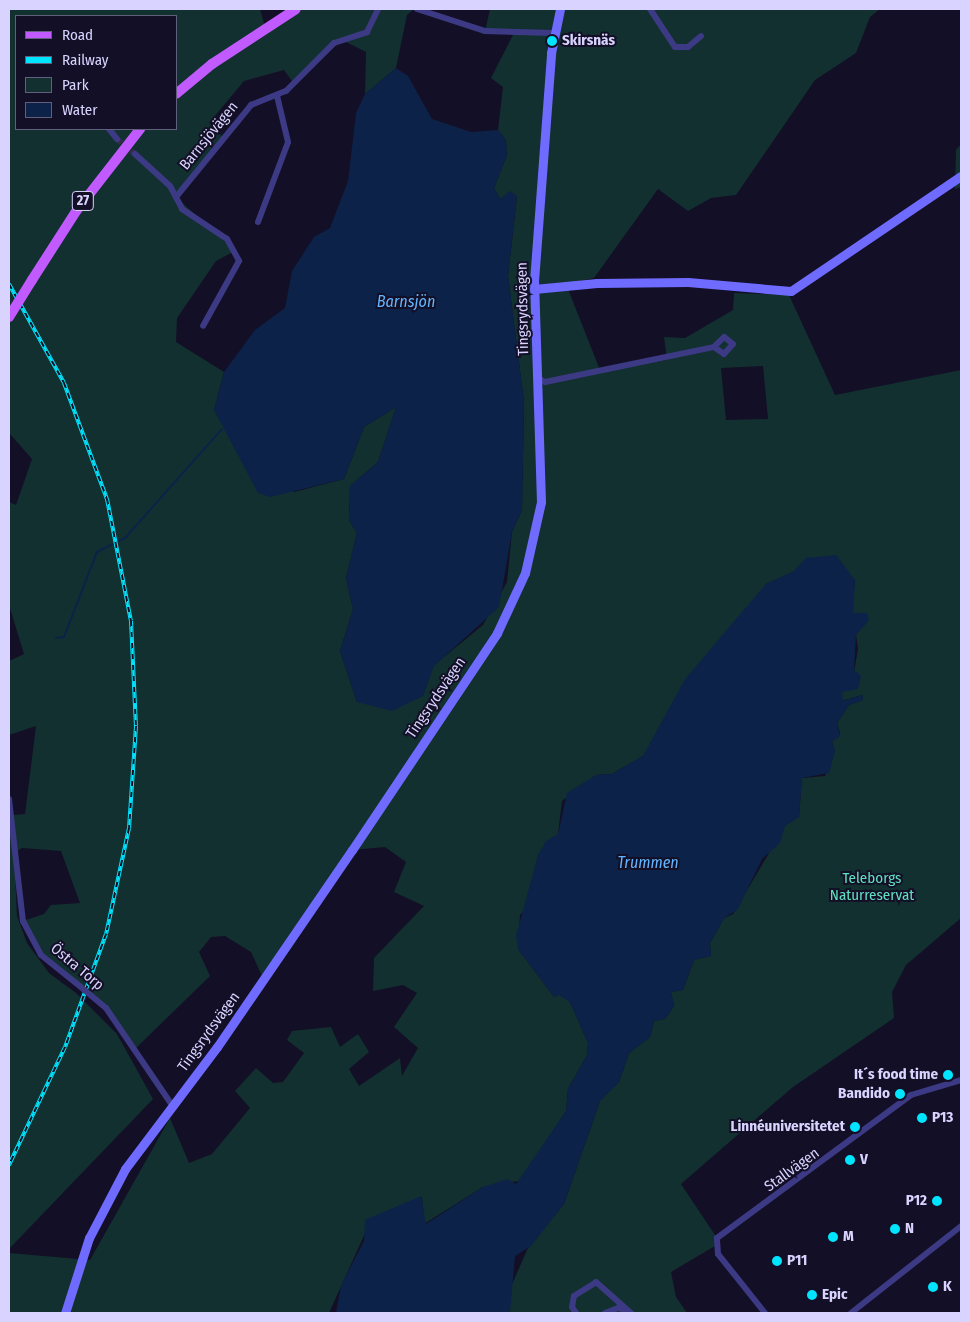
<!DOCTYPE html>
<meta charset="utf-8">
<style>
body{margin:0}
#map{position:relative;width:970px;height:1322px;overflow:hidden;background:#130f26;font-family:"Fira Sans Condensed",sans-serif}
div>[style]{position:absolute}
.green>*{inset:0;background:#12302f}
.water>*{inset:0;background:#0c2248}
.stream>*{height:2px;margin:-1px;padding:0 1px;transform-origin:1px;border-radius:1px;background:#0c2248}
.street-tunnel>*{height:6px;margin-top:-3px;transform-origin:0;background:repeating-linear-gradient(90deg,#312d47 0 6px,transparent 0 9px)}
.street>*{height:6px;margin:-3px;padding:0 3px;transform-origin:3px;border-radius:3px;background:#3d3a85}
.secondary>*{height:9px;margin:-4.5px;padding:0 4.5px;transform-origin:4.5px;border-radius:4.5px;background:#6f6bff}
.primary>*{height:10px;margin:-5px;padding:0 5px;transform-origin:5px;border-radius:5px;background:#c25bff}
.rail>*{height:4px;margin-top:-2px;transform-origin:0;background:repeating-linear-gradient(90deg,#130f26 0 5.5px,#00e5ff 0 11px);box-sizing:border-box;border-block:1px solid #00e5ff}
.street-bridge>*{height:6px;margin:-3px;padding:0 3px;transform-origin:3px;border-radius:3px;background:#3d3a85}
.primary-bridge>*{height:10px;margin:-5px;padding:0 5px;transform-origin:5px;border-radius:5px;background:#c25bff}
.dots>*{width:14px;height:14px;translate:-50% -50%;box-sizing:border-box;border:2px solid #130f26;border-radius:50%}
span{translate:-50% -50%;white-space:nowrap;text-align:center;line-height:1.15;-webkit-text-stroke:4px #130f26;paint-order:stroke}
.shield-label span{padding:1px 4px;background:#130f26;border:1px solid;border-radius:4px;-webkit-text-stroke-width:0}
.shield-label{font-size:14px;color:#d9d4ff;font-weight:700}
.poi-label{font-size:15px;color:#d9d4ff;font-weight:700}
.left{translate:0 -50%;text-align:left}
.right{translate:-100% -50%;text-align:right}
.street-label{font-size:15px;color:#d9d4ff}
.park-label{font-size:15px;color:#5fe0c0}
.water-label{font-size:16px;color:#62b6ff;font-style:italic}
.frame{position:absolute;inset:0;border:10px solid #d9d4ff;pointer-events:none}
.legend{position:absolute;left:15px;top:15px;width:162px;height:115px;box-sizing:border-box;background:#130f26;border:1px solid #625e7d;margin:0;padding:6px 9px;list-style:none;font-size:15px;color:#d9d4ff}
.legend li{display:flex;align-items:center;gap:10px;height:25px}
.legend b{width:25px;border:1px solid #625e7d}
</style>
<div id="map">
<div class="green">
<i style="clip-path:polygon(evenodd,9px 9px,260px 9px,265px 27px,296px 9px,414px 9px,407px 15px,396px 68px,365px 94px,366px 52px,342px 40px,294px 84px,284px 70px,244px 81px,209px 123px,225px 136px,176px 197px,235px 251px,216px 261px,177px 318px,176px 342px,224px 372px,214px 410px,294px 492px,344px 479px,364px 427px,396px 407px,378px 462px,350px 486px,349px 520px,357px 533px,346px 578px,353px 609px,340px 651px,357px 702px,423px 696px,433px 666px,483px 625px,507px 582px,512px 532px,522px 510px,524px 402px,508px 276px,517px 196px,500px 199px,494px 188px,507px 155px,506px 140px,498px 130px,503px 87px,491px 78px,515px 31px,485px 31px,490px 9px,880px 9px,870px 17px,856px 53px,815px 80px,736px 195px,711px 198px,688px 211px,658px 189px,594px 278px,566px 284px,600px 370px,667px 360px,664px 337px,685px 338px,733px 310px,734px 293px,789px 295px,835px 395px,961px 370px,961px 918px,906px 965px,892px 992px,894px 1018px,793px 1087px,681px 1184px,717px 1238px,715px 1246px,671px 1272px,676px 1297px,687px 1313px,510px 1313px,509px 1291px,528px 1248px,564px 1204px,600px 1101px,619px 1082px,629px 1053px,650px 1037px,654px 1021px,665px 1019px,674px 1006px,671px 992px,683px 990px,694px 960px,711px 956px,710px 943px,724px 918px,733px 914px,785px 826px,799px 816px,802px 778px,825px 776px,835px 751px,832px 742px,840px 733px,837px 723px,849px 705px,863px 700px,862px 695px,842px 701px,842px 692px,851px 689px,858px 649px,856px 635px,862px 626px,852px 613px,855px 580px,824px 560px,766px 584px,643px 756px,612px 774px,596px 775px,562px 801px,558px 834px,538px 855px,528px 906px,520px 915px,518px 949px,554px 997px,559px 994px,570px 1002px,588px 1043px,587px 1055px,568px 1089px,566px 1111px,519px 1181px,483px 1187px,424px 1224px,422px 1197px,367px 1229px,329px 1313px,9px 1313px,9px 1253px,90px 1260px,170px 1118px,189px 1163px,212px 1154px,250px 1108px,235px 1091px,256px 1068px,273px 1083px,283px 1082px,304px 1053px,287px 1040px,292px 1031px,331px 1027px,340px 1047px,358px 1034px,369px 1052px,349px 1069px,359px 1086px,400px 1058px,402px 1076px,418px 1048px,394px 1027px,417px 993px,403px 985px,373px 991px,374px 958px,424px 906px,394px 892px,406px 862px,385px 847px,352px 850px,263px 978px,251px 952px,225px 936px,211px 937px,199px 952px,210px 976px,135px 1049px,106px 1008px,41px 955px,23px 921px,44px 914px,51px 905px,80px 903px,61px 851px,22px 848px,14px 853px,17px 916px,27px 943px,49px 973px,76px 993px,117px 1034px,153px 1099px,9px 1249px,9px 799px,13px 815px,25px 814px,36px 726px,9px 735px,9px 661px,24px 654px,9px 605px,9px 502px,16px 505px,32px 459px,9px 433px,9px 9px,16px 16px,176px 16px,176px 129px,16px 129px,16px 16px,9px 9px,763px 366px,768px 419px,726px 420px,721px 368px,763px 366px)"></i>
<i style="clip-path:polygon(961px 144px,961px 187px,955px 189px,956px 150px)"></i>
</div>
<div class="water">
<i style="clip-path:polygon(396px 68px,408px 76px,432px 119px,471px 132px,498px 130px,506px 140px,507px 155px,494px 188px,500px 199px,510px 191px,517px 196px,508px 276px,524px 402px,522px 510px,512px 532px,499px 607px,434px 666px,423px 696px,392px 711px,357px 702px,340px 651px,353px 609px,346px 578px,357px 533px,349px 520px,350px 486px,378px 462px,396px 407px,364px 427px,344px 479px,270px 497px,258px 493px,214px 410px,224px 372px,255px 330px,285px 308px,292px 271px,314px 237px,330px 228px,348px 181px,356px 113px,365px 94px)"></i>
<i style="clip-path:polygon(836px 555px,855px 580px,853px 613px,867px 613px,869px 620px,856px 635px,854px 670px,861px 676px,858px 689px,842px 692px,843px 701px,862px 695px,863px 700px,849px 705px,837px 723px,840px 736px,832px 742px,835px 751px,829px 773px,802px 778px,799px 817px,785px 826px,780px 843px,762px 859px,738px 909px,724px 918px,710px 943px,711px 956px,694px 960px,683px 990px,671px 992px,674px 1006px,665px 1019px,654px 1021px,650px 1037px,629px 1053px,619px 1082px,600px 1101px,564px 1204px,531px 1246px,515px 1256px,510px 1312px,336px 1313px,341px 1285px,364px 1241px,365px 1220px,421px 1196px,426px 1224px,483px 1187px,507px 1179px,516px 1184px,566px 1111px,568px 1089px,587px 1055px,588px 1043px,570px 1002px,559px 995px,554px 997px,518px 949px,516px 936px,538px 855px,546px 841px,558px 834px,567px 793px,596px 775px,612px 774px,643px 756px,685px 679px,766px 584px,794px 571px,806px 558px)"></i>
</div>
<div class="stream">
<i style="left:56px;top:638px;width:8px;rotate:-7deg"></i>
<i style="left:64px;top:637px;width:91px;rotate:-68.8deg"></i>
<i style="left:97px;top:552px;width:33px;rotate:-27deg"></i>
<i style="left:126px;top:537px;width:144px;rotate:-48.4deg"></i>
</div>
<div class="street-tunnel">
<i style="left:117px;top:139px;width:23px;rotate:40deg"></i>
</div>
<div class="street">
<i style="left:417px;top:9px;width:71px;rotate:17.9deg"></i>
<i style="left:485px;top:31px;width:68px;rotate:1.7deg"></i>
<i style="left:650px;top:9px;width:45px;rotate:56.7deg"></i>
<i style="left:675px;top:47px;width:13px"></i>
<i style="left:688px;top:47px;width:17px;rotate:-40deg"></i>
<i style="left:109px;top:129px;width:13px;rotate:51deg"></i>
<i style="left:135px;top:154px;width:47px;rotate:42.4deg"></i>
<i style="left:170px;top:186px;width:26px;rotate:62deg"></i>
<i style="left:182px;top:209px;width:54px;rotate:33.7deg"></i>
<i style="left:227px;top:239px;width:25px;rotate:61deg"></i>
<i style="left:239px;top:261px;width:74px;rotate:119deg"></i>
<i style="left:176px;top:197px;width:119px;rotate:-50.8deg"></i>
<i style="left:251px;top:105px;width:38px;rotate:-22deg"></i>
<i style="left:286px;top:91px;width:68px;rotate:-45deg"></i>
<i style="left:334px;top:43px;width:35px;rotate:-18deg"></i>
<i style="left:367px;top:32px;width:25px;rotate:-64deg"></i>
<i style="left:258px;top:222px;width:85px;rotate:-69.4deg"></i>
<i style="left:288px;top:142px;width:47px;rotate:-103.4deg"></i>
<i style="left:538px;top:378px;width:8px;rotate:30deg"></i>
<i style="left:545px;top:382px;width:173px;rotate:-11.7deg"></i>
<i style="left:714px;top:347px;width:12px;rotate:35deg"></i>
<i style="left:724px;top:354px;width:13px;rotate:-48deg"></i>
<i style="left:733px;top:344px;width:11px;rotate:-142deg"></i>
<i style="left:724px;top:337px;width:14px;rotate:135deg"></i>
<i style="left:9px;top:799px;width:123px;rotate:83.5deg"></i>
<i style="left:23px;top:921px;width:38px;rotate:62deg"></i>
<i style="left:41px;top:955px;width:45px;rotate:38.7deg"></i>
<i style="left:106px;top:1008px;width:117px;rotate:55.8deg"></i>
<i style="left:576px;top:1313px;width:7px;rotate:-124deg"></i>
<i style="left:572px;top:1307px;width:11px;rotate:-80deg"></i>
<i style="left:574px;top:1296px;width:26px;rotate:-32deg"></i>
<i style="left:596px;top:1282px;width:47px;rotate:41.5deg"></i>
<i style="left:605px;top:1313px;width:14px;rotate:-21deg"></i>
<i style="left:618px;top:1308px;width:10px;rotate:17deg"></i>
<i style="left:765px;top:1313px;width:75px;rotate:-128.5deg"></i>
<i style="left:718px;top:1254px;width:16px;rotate:-94deg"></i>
<i style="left:717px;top:1238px;width:241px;rotate:-36.4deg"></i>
<i style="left:911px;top:1095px;width:52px;rotate:-16.7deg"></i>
<i style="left:851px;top:1313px;width:140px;rotate:-38.3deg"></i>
</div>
<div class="secondary">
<i style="left:534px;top:289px;width:63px;rotate:-5.4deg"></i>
<i style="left:597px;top:283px;width:91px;rotate:-0.6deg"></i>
<i style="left:688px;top:282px;width:103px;rotate:5deg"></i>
<i style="left:791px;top:291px;width:205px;rotate:-34.1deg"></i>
<i style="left:65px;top:1313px;width:79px;rotate:-72.3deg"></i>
<i style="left:89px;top:1238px;width:78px;rotate:-62.4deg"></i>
<i style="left:125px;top:1169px;width:153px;rotate:-53deg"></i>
<i style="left:217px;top:1047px;width:239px;rotate:-55.6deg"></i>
<i style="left:352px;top:850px;width:261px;rotate:-56.2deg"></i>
<i style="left:497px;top:633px;width:66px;rotate:-65deg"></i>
<i style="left:525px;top:573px;width:73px;rotate:-77.3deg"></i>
<i style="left:541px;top:502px;width:221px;rotate:-91.8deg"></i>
<i style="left:534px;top:281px;width:229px;rotate:-85.7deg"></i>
<i style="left:551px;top:53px;width:45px;rotate:-78.4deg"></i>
</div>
<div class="primary">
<i style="left:176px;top:94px;width:47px;rotate:-39.8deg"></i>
<i style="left:212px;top:64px;width:100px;rotate:-33.2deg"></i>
<i style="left:32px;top:280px;width:83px;rotate:-57.3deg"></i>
<i style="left:77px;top:210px;width:103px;rotate:-52.1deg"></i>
</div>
<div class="rail">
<i style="left:9px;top:284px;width:113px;rotate:60.9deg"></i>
<i style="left:64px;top:383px;width:124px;rotate:69.7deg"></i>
<i style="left:107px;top:499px;width:124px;rotate:78.9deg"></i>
<i style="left:131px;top:621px;width:105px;rotate:87.3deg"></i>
<i style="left:136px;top:726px;width:102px;rotate:93.9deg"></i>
<i style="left:129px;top:828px;width:108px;rotate:102.2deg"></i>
<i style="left:106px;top:934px;width:120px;rotate:109.9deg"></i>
<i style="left:65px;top:1047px;width:131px;rotate:115.4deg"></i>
</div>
<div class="street-bridge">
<i style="left:76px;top:983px;width:39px;rotate:40deg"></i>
</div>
<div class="primary-bridge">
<i style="left:9px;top:317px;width:44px;rotate:-58.1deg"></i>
</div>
<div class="dots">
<i style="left:552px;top:41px;background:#00e5ff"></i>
<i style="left:948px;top:1075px;background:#00e5ff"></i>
<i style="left:900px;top:1094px;background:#00e5ff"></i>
<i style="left:922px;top:1118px;background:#00e5ff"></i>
<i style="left:855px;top:1127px;background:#00e5ff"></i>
<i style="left:850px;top:1160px;background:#00e5ff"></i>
<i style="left:937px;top:1201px;background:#00e5ff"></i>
<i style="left:895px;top:1229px;background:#00e5ff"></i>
<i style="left:833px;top:1237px;background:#00e5ff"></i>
<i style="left:777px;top:1261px;background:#00e5ff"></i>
<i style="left:933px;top:1287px;background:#00e5ff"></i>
<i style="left:812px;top:1295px;background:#00e5ff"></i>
</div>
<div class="shield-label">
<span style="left:83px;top:201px">27</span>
</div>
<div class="poi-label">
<span class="left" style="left:562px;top:41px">Skirsnäs</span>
<span class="right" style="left:938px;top:1075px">It´s food time</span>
<span class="right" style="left:890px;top:1094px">Bandido</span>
<span class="left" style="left:932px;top:1118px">P13</span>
<span class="right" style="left:845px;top:1127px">Linnéuniversitetet</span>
<span class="left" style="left:860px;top:1160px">V</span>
<span class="right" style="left:927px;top:1201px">P12</span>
<span class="left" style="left:905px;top:1229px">N</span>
<span class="left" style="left:843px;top:1237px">M</span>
<span class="left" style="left:787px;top:1261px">P11</span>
<span class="left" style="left:943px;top:1287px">K</span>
<span class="left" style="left:822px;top:1295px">Epic</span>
</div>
<div class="street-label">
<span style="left:209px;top:136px;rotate:-51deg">Barnsjövägen</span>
<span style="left:523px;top:309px;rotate:-91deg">Tingsrydsvägen</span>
<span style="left:436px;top:698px;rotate:-56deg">Tingsrydsvägen</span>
<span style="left:77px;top:967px;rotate:40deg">Östra Torp</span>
<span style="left:209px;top:1032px;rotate:-54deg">Tingsrydsvägen</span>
<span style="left:792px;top:1170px;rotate:-36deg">Stallvägen</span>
</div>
<div class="park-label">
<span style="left:872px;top:887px">Teleborgs<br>Naturreservat</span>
</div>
<div class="water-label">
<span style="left:406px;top:302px">Barnsjön</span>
<span style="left:648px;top:863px">Trummen</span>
</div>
<div class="frame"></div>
<ul class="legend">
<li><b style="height:6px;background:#c25bff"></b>Road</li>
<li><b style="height:6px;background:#00e5ff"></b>Railway</li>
<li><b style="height:14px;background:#12302f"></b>Park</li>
<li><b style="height:14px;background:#0c2248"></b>Water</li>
</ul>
</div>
